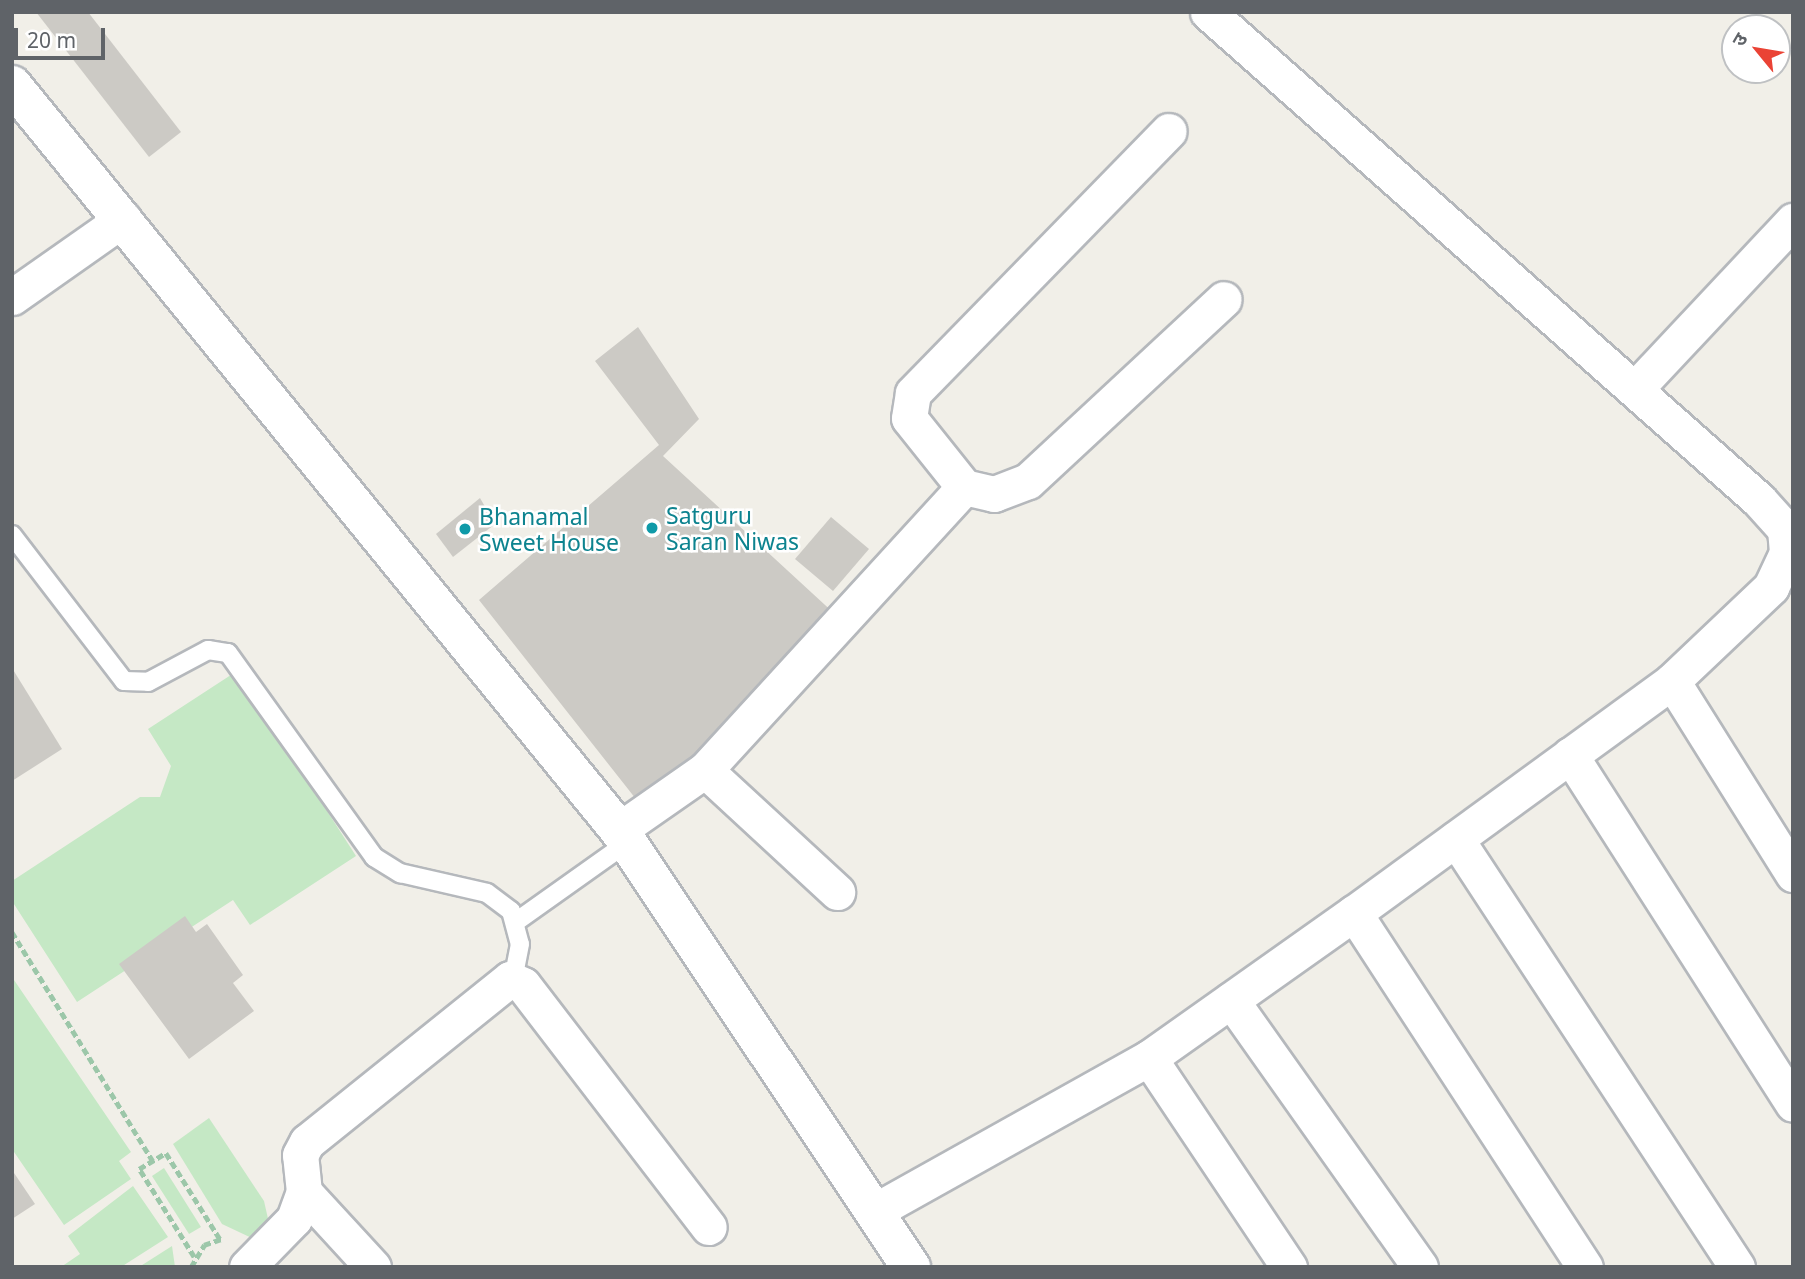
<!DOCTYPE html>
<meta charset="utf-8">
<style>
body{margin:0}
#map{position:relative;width:1805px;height:1279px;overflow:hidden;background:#f1efe8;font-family:"Noto Sans","Noto Sans Devanagari",sans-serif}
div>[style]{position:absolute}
.green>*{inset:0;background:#c5e8c5}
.building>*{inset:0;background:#cccac5}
.path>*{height:4.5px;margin-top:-2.25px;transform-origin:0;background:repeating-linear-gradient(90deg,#9cc7a9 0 7px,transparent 0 10.5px)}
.roads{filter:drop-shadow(2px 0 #b5b8bc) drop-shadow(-2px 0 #b5b8bc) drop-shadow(0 2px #b5b8bc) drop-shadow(0 -2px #b5b8bc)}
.service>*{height:18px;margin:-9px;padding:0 9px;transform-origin:9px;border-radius:9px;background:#fff}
.minor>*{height:35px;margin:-17.5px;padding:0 17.5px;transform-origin:17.5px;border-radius:17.5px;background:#fff}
.tertiary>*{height:38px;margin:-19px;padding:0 19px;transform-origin:19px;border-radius:19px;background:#fff}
.dots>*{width:19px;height:19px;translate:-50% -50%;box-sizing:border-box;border:4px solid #fff;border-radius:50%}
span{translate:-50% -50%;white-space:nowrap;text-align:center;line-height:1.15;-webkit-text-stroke:5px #fff;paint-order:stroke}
.culture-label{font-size:23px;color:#0d838f}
.left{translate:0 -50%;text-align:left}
.frame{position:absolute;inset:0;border:14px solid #5f6368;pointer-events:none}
.north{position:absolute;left:1721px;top:14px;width:70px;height:70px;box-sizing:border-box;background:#fff;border:2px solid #bfc1c3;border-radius:50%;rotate:300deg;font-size:19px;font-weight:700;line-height:28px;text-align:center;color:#5f6368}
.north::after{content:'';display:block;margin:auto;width:24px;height:32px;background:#ea4335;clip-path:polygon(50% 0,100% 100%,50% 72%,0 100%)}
.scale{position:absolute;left:14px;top:28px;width:91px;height:32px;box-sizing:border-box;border:4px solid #5f6368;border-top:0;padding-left:9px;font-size:21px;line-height:24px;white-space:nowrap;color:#5f6368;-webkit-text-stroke:5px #fff;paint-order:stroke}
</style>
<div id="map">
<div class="green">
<i style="clip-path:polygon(237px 671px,356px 856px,250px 925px,233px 900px,77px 1002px,12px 901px,12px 881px,140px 797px,160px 797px,171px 766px,148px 729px)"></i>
<i style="clip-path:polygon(12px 977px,131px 1152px,119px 1161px,131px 1179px,64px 1225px,12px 1149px)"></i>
<i style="clip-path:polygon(209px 1118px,264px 1201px,271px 1232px,258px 1241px,222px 1224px,173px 1144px)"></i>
<i style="clip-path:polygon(164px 1168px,201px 1227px,189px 1234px,152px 1176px)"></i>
<i style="clip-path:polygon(133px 1186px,168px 1237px,121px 1267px,61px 1267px,80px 1254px,68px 1236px)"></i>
<i style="clip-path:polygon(172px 1246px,175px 1267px,139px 1267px)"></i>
</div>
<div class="building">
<i style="clip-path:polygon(36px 12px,88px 12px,181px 132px,149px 157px)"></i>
<i style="clip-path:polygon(638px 327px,699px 419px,663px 456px,837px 616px,643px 808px,479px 600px,659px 445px,595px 361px)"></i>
<i style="clip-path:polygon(480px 498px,495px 524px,453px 557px,436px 534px)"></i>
<i style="clip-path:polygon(831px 517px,869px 549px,833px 591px,795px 559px)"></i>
<i style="clip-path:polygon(12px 668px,62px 749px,12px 781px)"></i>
<i style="clip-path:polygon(185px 916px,196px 932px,207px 924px,243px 975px,233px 983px,254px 1011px,189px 1059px,119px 964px)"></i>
<i style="clip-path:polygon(12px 1170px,35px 1204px,12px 1219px)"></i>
</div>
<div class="path">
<i style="left:12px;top:932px;width:269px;rotate:58.4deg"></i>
<i style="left:194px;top:1257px;width:104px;rotate:-122deg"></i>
<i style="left:139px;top:1169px;width:31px;rotate:-31deg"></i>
<i style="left:166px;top:1153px;width:102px;rotate:57.9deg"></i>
<i style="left:191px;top:1267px;width:26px;rotate:-59deg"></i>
<i style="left:204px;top:1245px;width:18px;rotate:-19deg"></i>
</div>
<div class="roads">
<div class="service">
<i style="left:12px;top:535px;width:184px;rotate:52.5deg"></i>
<i style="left:124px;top:681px;width:24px;rotate:2deg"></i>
<i style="left:148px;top:682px;width:68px;rotate:-28.1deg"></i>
<i style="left:208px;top:650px;width:20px;rotate:9deg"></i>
<i style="left:228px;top:653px;width:251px;rotate:54.4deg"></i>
<i style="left:374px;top:857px;width:31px;rotate:32deg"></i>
<i style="left:400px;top:873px;width:89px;rotate:12.9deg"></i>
<i style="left:487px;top:893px;width:30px;rotate:37deg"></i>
<i style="left:511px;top:911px;width:34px;rotate:75deg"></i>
<i style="left:520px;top:944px;width:36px;rotate:101deg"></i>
<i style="left:517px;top:921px;width:136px;rotate:-35.4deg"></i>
</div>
<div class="minor">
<i style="left:12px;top:297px;width:136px;rotate:-35.1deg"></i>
<i style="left:1637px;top:387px;width:228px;rotate:-46.8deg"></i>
<i style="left:964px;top:487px;width:31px;rotate:13deg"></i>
<i style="left:994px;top:494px;width:36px;rotate:-21deg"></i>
<i style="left:1028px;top:481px;width:267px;rotate:-42.9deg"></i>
<i style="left:1672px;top:681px;width:228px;rotate:57.9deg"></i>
<i style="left:1570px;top:755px;width:414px;rotate:57.4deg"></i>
<i style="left:705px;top:770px;width:180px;rotate:42.7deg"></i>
<i style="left:619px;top:830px;width:105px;rotate:-34.9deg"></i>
<i style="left:705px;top:770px;width:384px;rotate:-47.5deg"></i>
<i style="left:964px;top:487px;width:88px;rotate:-128.6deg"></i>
<i style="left:909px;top:418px;width:25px;rotate:-81deg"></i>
<i style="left:913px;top:393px;width:366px;rotate:-45.7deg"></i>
<i style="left:1456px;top:839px;width:512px;rotate:56.71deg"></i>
<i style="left:1354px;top:913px;width:423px;rotate:56.9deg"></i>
<i style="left:1231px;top:1000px;width:327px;rotate:54.7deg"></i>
<i style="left:1149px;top:1058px;width:252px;rotate:56.2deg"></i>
<i style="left:304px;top:1192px;width:102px;rotate:47.4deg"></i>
<i style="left:875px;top:1211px;width:314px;rotate:-29.2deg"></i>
<i style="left:1149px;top:1058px;width:251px;rotate:-35.3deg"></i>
<i style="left:1354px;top:913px;width:394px;rotate:-36.1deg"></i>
<i style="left:1672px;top:681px;width:137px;rotate:-43.5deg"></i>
<i style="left:1771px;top:587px;width:38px;rotate:-65deg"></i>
<i style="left:1787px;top:552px;width:23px;rotate:-95deg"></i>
<i style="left:1785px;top:529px;width:39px;rotate:-132deg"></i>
<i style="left:1759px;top:500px;width:736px;rotate:-138.47deg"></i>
<i style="left:247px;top:1267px;width:67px;rotate:-45.6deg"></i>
<i style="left:294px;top:1219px;width:29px;rotate:-70deg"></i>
<i style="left:304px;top:1192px;width:37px;rotate:-96deg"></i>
<i style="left:300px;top:1155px;width:15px;rotate:-62deg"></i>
<i style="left:307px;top:1142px;width:260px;rotate:-38.8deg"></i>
<i style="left:510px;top:979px;width:14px;rotate:25deg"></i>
<i style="left:523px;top:985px;width:305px;rotate:52.5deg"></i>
</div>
<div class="tertiary">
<i style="left:12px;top:85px;width:961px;rotate:50.83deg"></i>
<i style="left:619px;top:830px;width:526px;rotate:56.25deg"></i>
</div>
</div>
<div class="dots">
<i style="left:652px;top:528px;background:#0f9aa8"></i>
<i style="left:465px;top:529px;background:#0f9aa8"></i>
</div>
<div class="culture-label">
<span class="left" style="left:666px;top:528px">Satguru<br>Saran Niwas</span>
<span class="left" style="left:479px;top:529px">Bhanamal<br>Sweet House</span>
</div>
<div class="frame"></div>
<div class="north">उ</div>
<div class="scale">20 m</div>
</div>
